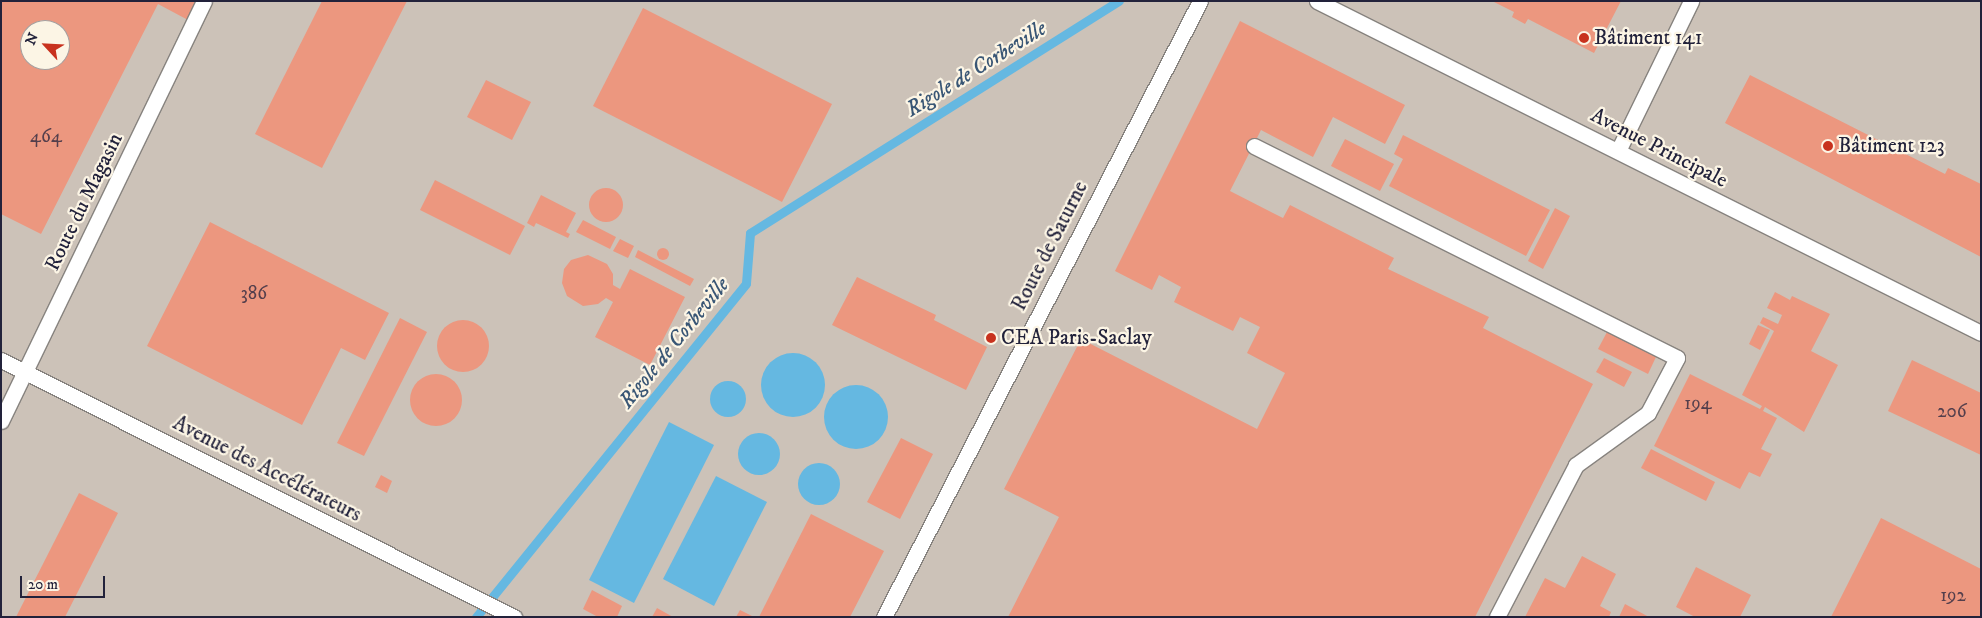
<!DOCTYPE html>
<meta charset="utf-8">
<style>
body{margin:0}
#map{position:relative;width:1982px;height:618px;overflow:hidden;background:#ece4c3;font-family:"IM FELL DW Pica",serif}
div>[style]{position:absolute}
.industrial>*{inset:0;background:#ccc2b8}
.water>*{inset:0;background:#65b8e1}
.round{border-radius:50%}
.stream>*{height:9px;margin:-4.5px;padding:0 4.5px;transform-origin:4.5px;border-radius:4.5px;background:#65b8e1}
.building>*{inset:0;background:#ec977f}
.roads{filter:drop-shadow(1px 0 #87837f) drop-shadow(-1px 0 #87837f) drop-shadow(0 1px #87837f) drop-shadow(0 -1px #87837f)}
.lane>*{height:15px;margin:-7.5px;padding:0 7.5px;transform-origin:7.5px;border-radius:7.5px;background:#fff}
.dots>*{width:14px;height:14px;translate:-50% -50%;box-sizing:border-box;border:2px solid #fcf5e5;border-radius:50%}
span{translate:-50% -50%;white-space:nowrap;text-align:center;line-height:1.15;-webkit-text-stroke:4.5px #fcf5e5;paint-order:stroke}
.number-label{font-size:19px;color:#543f4c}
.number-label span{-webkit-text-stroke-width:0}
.poi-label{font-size:21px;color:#22223b}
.left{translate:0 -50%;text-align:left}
.street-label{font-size:21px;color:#22223b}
.water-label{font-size:22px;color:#395675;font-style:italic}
.frame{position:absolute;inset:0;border:2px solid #22223b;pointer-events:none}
.north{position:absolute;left:20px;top:20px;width:50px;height:50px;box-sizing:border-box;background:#fcf5e5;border:1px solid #a5a1a1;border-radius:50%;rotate:295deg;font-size:14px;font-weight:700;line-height:20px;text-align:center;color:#22223b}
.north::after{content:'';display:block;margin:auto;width:18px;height:22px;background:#c8321e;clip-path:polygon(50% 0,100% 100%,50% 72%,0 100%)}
.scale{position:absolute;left:20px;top:576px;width:85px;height:22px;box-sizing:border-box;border:2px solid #22223b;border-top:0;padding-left:6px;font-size:15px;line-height:18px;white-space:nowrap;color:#22223b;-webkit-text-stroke:4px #fcf5e5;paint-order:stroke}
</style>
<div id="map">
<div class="industrial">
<i style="clip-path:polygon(evenodd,1px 1px,1981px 1px,1981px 617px,1px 617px,1px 1px,30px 30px,60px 30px,60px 60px,30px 60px,30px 30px)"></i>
</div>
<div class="water">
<i class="round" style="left:761px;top:353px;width:64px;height:64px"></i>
<i class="round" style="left:710px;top:381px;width:36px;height:36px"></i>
<i class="round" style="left:824px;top:385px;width:64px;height:64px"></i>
<i style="clip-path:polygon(669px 422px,714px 445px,634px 603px,589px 580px)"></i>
<i class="round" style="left:738px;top:433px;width:42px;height:42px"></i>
<i class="round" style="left:798px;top:463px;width:42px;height:42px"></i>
<i style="clip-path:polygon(716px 476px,767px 502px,714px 606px,663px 579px)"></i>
</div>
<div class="stream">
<i style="left:476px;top:617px;width:429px;rotate:-51deg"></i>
<i style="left:746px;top:283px;width:50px;rotate:-85.4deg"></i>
<i style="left:750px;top:233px;width:436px;rotate:-32.2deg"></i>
</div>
<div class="building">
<i style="clip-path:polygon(evenodd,1px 1px,198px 1px,188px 20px,158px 4px,41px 234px,1px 214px,1px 1px,30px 30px,60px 30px,60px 60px,30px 60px,30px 30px)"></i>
<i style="clip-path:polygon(322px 1px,407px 1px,322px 168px,255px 134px)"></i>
<i style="clip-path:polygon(1492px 1px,1621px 1px,1594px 53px,1528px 19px,1525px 24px,1512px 17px,1514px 12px)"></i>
<i style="clip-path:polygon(643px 8px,832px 104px,782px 202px,593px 106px)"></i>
<i style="clip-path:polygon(1240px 21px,1405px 105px,1385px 144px,1333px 117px,1313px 157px,1261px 130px,1230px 191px,1283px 218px,1290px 205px,1394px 258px,1388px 269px,1489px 317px,1483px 328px,1593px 384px,1475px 617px,1008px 617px,1059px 517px,1004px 489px,1081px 339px,1257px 429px,1285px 373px,1247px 353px,1260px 327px,1240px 317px,1233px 331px,1174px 302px,1181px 287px,1159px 275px,1152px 290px,1115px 271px)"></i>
<i style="clip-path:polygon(1750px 75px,1945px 174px,1948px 168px,1981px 184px,1981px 257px,1725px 123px)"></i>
<i style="clip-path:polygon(486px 80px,531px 102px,512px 140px,467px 117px)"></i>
<i style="clip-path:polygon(1403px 135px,1550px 210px,1526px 256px,1389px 186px,1403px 159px,1394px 154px)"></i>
<i style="clip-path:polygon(1345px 139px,1394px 164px,1380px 191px,1331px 166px)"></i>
<i style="clip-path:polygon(435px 180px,525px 226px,510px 255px,420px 210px)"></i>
<i class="round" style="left:589px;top:188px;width:34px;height:34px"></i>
<i style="clip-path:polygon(541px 195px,576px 213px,566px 232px,570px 234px,568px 238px,536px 223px,534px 227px,527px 223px)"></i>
<i style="clip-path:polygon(1555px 208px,1570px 216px,1543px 269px,1528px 261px)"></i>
<i style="clip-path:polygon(583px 220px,616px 237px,610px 249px,576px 232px)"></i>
<i style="clip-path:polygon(210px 222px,389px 313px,365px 360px,341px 348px,302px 425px,147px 346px)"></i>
<i style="clip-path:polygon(620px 239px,634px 246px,628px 258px,613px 251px)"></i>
<i class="round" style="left:657px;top:248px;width:12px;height:12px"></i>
<i style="clip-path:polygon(638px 250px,694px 279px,690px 286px,635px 257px)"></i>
<i style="clip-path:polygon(588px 255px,607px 264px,613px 274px,613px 285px,620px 289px,630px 269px,685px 297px,650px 365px,595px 337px,613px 302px,606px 298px,598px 304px,583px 306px,567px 296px,562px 283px,564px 269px,571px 260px)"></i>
<i style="clip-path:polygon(857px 277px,936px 315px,934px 320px,987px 347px,966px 390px,832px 325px)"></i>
<i style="clip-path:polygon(1775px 292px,1790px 300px,1792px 296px,1830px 314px,1811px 351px,1838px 365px,1804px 432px,1765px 407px,1763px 411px,1777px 418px,1761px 449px,1772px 454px,1760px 477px,1749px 472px,1740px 489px,1654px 446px,1690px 374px,1760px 409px,1762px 406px,1742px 395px,1774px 331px,1760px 323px,1763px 317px,1778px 324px,1782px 315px,1767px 308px)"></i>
<i style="clip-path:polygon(400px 318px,427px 332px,364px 456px,337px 443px)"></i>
<i class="round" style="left:437px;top:320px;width:52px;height:52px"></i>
<i style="clip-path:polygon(1758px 325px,1770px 330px,1760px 350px,1749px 344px)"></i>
<i style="clip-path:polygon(1607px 332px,1656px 357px,1648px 374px,1598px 349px)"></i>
<i style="clip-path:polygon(1604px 358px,1632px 372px,1624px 387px,1596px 372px)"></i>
<i style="clip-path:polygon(1912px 360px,1981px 393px,1981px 455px,1888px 411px)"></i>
<i class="round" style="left:410px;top:374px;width:52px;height:52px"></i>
<i style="clip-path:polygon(901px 438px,933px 454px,900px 519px,867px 502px)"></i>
<i style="clip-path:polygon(1651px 449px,1715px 482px,1706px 501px,1641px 468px)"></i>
<i style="clip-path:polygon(381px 475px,392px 481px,387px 493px,375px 487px)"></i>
<i style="clip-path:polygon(79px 493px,118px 513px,65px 617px,16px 617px)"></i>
<i style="clip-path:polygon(811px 514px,884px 551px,850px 617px,759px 617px)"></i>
<i style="clip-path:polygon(1881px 518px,1981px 569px,1981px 617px,1831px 617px)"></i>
<i style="clip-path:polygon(1582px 556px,1616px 574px,1600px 606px,1611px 612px,1609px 617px,1525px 617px,1545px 578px,1565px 588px)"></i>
<i style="clip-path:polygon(1696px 567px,1751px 595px,1740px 617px,1695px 617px,1676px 607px)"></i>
<i style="clip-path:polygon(592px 590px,622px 606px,617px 617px,598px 617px,583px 609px)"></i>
<i style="clip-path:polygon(1625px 604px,1649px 617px,1619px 617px)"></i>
<i style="clip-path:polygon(657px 608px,673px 617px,652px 617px)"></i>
<i style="clip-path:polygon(740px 610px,754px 617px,736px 617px)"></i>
</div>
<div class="roads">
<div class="lane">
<i style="left:1317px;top:1px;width:742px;rotate:26.57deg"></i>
<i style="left:1254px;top:146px;width:473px;rotate:26.6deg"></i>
<i style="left:1677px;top:358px;width:62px;rotate:117.8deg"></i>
<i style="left:1648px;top:413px;width:89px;rotate:144.2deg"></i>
<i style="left:1576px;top:465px;width:171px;rotate:117.5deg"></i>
<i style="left:1618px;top:151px;width:167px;rotate:-64deg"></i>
<i style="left:1px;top:360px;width:574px;rotate:26.61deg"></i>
<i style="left:1px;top:421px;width:466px;rotate:-64.2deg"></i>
<i style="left:884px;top:617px;width:692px;rotate:-62.84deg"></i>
</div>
</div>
<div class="dots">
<i style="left:1584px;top:38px;background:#c8321e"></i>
<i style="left:1828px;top:146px;background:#c8321e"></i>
<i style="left:991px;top:338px;background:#c8321e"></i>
</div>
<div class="number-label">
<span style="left:46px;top:137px">464</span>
<span style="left:254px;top:294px">386</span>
<span style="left:1698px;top:404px">194</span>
<span style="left:1952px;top:412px">206</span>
<span style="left:1953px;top:596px">192</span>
</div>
<div class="poi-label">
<span class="left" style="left:1594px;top:38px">Bâtiment 141</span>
<span class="left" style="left:1838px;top:146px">Bâtiment 123</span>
<span class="left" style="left:1001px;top:338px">CEA Paris-Saclay</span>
</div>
<div class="street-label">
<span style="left:1659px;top:148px;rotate:27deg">Avenue Principale</span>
<span style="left:84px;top:202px;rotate:-64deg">Route du Magasin</span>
<span style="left:1050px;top:246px;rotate:-63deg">Route de Saturne</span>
<span style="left:267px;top:469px;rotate:27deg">Avenue des Accélérateurs</span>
</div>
<div class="water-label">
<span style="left:976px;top:69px;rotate:-32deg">Rigole de Corbeville</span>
<span style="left:674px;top:343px;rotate:-51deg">Rigole de Corbeville</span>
</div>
<div class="frame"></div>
<div class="north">N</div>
<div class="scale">20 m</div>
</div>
